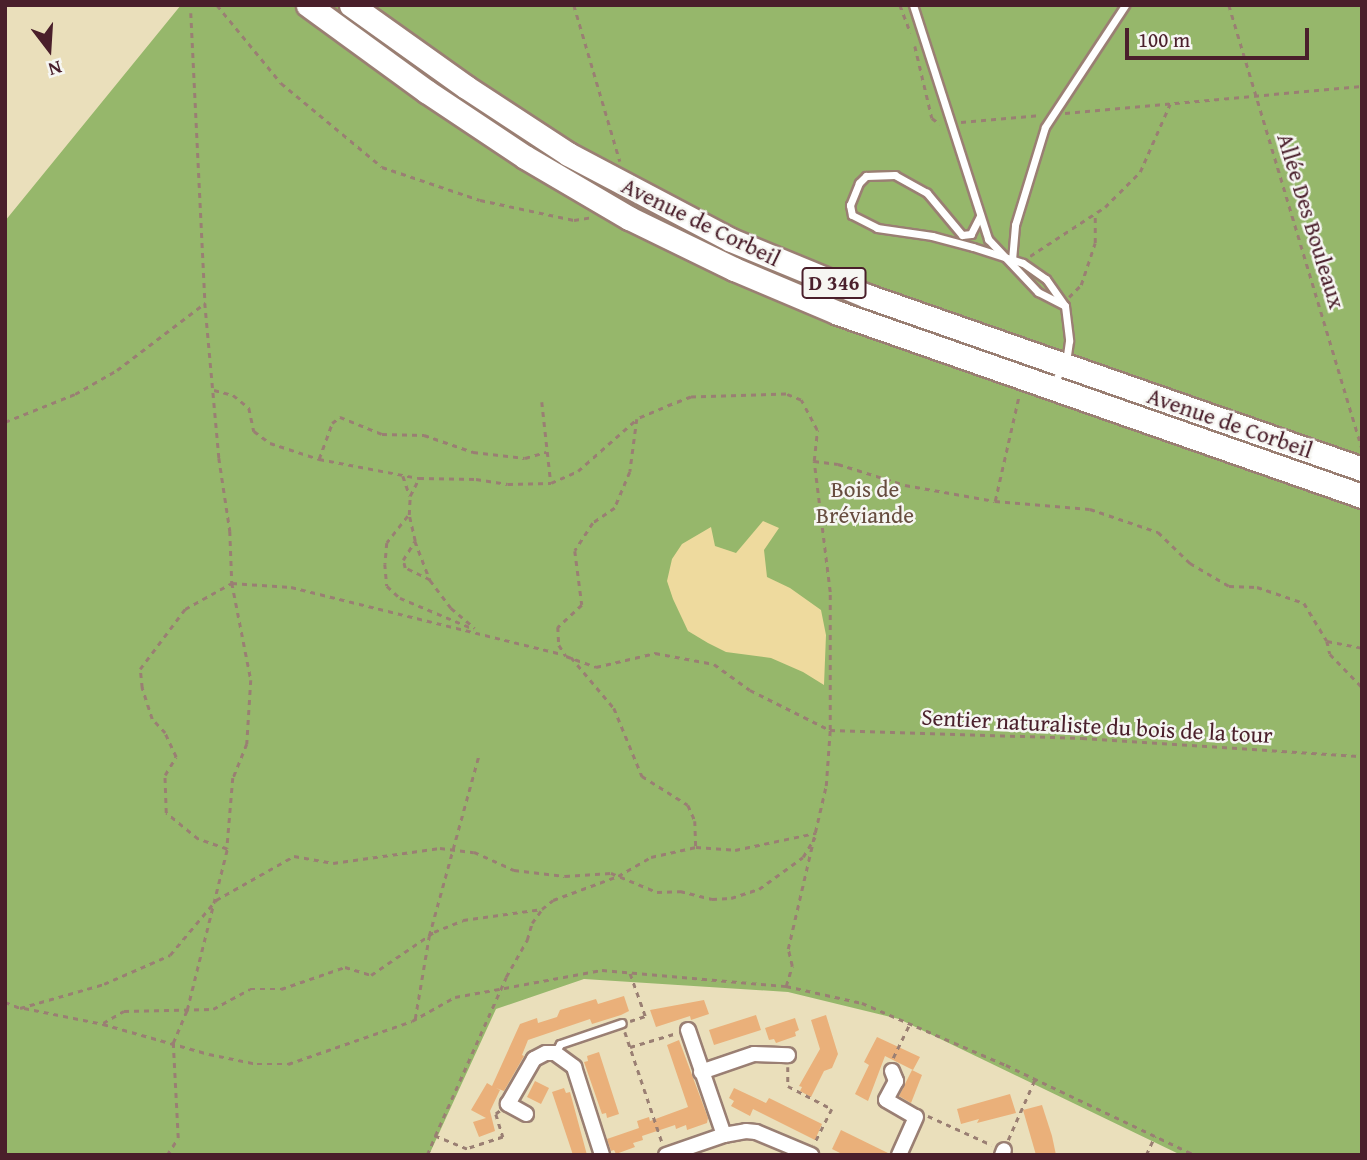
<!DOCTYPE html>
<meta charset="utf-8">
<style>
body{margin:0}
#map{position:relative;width:1367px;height:1160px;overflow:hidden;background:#eadfbb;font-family:"Gentium Book Plus",serif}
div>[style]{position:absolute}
.forest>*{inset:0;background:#96b76b}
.sand>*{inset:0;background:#eeda9e}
.building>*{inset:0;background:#eab07a}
.path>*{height:2.5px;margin-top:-1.25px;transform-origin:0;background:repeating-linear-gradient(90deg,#9a7f73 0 5px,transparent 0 10px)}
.roads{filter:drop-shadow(2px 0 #9a7f73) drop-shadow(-2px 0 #9a7f73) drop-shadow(0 2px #9a7f73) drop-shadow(0 -2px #9a7f73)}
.lane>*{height:7px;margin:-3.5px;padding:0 3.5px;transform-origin:3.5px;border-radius:3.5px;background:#fff}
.street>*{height:14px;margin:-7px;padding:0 7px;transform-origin:7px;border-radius:7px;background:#fff}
.primary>*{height:23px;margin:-11.5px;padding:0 11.5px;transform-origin:11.5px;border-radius:11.5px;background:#fff}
span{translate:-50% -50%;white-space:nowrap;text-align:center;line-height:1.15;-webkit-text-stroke:5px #f6f6f2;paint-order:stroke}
.shield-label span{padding:2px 5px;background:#f6f6f2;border:2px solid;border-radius:5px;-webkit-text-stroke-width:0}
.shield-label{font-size:21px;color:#4a1f2b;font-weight:700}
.street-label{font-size:23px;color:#4a1f2b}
.park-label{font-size:23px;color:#674d3f}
.frame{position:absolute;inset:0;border:7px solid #4a1f2b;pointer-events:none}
.north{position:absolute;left:14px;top:14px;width:70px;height:70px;-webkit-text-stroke:5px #f6f6f2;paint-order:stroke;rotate:163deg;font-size:19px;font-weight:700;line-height:28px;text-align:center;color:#4a1f2b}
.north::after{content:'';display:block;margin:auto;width:24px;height:32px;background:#4a1f2b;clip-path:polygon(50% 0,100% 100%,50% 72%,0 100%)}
.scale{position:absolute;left:1125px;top:28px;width:184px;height:32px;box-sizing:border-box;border:4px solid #4a1f2b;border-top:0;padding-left:9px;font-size:21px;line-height:24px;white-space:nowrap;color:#4a1f2b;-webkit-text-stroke:5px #f6f6f2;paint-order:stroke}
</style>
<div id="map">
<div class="forest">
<i style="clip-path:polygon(181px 5px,1362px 5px,1362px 1155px,1181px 1155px,899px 1019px,788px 992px,584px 979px,496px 1009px,429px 1155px,5px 1155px,5px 221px)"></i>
</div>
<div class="sand">
<i style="clip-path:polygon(763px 521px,779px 528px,764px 550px,767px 577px,790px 588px,821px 610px,826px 635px,824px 685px,803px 672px,771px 658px,726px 652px,708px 643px,688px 631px,673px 599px,667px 581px,672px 559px,682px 544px,711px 527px,715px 546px,736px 553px)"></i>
</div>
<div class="building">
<i style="clip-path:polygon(624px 996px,629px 1011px,621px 1015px,592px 1024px,590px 1019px,528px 1040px,522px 1055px,524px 1056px,504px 1091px,496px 1088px,500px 1090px,490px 1111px,495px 1131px,479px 1137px,473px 1122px,486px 1118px,471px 1110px,487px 1083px,492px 1086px,520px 1024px,537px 1018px,538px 1023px,557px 1017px,560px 1010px,596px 999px,598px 1004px)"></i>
<i style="clip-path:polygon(704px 1000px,709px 1014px,691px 1020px,690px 1016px,656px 1027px,650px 1010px)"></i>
<i style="clip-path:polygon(756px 1015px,761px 1030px,714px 1045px,709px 1030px)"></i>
<i style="clip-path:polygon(826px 1015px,838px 1054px,832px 1068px,824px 1071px,811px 1097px,800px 1091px,802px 1087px,799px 1086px,820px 1049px,811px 1020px)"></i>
<i style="clip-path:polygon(795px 1018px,799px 1030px,795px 1032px,796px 1036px,776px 1043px,774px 1039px,769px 1040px,765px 1028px)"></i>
<i style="clip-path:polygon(877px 1037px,920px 1057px,913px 1070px,885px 1056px,868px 1101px,855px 1094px,869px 1065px,864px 1062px)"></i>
<i style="clip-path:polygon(679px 1040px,708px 1118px,707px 1123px,687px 1130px,686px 1125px,676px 1129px,675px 1125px,642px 1136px,643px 1140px,633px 1143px,635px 1147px,616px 1154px,614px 1150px,611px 1151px,607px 1139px,639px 1128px,637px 1121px,649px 1117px,650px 1121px,688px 1107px,667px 1045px)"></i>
<i style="clip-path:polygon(599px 1052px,619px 1114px,607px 1118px,606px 1113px,602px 1114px,584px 1062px,588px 1061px,587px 1056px)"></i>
<i style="clip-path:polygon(912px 1070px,922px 1075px,911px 1103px,899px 1096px)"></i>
<i style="clip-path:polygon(535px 1081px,549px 1088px,541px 1104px,527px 1097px)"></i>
<i style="clip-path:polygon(564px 1088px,566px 1093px,570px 1092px,587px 1155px,573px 1155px,552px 1092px)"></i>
<i style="clip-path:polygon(734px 1088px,766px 1103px,769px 1098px,822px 1124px,815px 1140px,753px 1109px,750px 1116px,731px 1106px,734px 1101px,729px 1098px)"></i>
<i style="clip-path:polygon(1010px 1094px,1016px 1113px,977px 1123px,979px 1119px,961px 1124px,957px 1109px)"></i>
<i style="clip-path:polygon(1042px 1105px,1052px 1136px,1056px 1155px,1036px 1155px,1023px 1110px)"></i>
<i style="clip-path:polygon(841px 1130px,890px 1154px,890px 1155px,844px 1155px,832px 1149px)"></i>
</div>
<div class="path">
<i style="left:217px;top:5px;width:101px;rotate:50.6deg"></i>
<i style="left:281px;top:83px;width:131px;rotate:39.7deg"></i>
<i style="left:382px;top:167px;width:103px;rotate:18.6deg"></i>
<i style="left:480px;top:200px;width:96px;rotate:12deg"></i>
<i style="left:574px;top:220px;width:20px;rotate:-9deg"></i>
<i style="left:574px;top:5px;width:163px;rotate:73.6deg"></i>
<i style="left:900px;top:5px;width:30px;rotate:69deg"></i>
<i style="left:1229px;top:5px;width:462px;rotate:73.3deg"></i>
<i style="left:191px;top:13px;width:290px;rotate:87.2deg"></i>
<i style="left:205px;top:303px;width:156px;rotate:84.8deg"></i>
<i style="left:219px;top:458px;width:74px;rotate:81.4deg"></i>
<i style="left:230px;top:531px;width:52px;rotate:87.8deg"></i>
<i style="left:232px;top:583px;width:99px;rotate:78.9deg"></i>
<i style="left:251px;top:680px;width:64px;rotate:93.6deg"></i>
<i style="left:247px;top:744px;width:37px;rotate:112deg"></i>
<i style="left:233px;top:778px;width:71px;rotate:94.8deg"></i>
<i style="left:915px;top:46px;width:74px;rotate:76.7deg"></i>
<i style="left:932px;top:118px;width:10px;rotate:37deg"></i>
<i style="left:1065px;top:113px;width:298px;rotate:-5.2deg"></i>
<i style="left:961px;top:122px;width:80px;rotate:-5deg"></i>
<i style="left:1030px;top:256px;width:90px;rotate:-33.2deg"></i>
<i style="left:1105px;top:207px;width:49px;rotate:-45deg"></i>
<i style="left:1140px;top:172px;width:74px;rotate:-66.2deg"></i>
<i style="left:1069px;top:297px;width:17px;rotate:-45deg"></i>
<i style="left:1081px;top:285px;width:44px;rotate:-71.6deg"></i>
<i style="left:1095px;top:243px;width:26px;rotate:-90deg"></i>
<i style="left:214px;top:390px;width:20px;rotate:15deg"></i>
<i style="left:233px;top:395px;width:21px;rotate:39deg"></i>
<i style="left:249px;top:408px;width:24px;rotate:78deg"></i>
<i style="left:254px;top:431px;width:20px;rotate:37deg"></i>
<i style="left:270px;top:443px;width:52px;rotate:18.1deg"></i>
<i style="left:319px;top:459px;width:102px;rotate:10.8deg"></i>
<i style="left:542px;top:402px;width:81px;rotate:83.7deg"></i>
<i style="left:5px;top:422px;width:75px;rotate:-21.8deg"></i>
<i style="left:75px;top:394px;width:48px;rotate:-29.7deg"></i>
<i style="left:117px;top:370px;width:111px;rotate:-37.3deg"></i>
<i style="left:319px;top:459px;width:38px;rotate:-70deg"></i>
<i style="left:332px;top:423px;width:10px;rotate:-37deg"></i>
<i style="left:340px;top:417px;width:45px;rotate:22deg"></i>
<i style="left:382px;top:434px;width:42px;rotate:1.4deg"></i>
<i style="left:424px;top:435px;width:52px;rotate:19.1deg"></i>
<i style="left:473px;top:452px;width:52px;rotate:6.6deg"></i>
<i style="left:525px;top:458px;width:22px;rotate:-16deg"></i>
<i style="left:814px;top:461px;width:24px;rotate:7deg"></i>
<i style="left:838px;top:464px;width:70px;rotate:17.4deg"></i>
<i style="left:905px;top:485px;width:91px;rotate:10.1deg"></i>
<i style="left:995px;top:501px;width:95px;rotate:4.8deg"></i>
<i style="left:1090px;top:509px;width:72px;rotate:18.7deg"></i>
<i style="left:1158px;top:532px;width:45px;rotate:44.1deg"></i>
<i style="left:1190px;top:563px;width:45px;rotate:30.5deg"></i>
<i style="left:1229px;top:586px;width:28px;rotate:2deg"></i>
<i style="left:1257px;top:587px;width:50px;rotate:18.8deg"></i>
<i style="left:1304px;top:603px;width:44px;rotate:58.8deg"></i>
<i style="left:1327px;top:641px;width:36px;rotate:11deg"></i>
<i style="left:403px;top:476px;width:21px;rotate:71deg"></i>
<i style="left:995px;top:501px;width:109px;rotate:-77.2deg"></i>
<i style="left:408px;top:516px;width:34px;rotate:128deg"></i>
<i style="left:387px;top:543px;width:21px;rotate:95deg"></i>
<i style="left:385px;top:564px;width:22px;rotate:85deg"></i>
<i style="left:387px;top:586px;width:18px;rotate:43deg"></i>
<i style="left:400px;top:598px;width:80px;rotate:22.7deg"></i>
<i style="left:415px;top:541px;width:42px;rotate:69deg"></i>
<i style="left:430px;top:580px;width:35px;rotate:53deg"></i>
<i style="left:451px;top:608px;width:31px;rotate:40deg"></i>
<i style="left:430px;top:580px;width:28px;rotate:-154deg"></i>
<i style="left:405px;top:568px;width:8px;rotate:-104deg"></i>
<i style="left:403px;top:560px;width:22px;rotate:-58deg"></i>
<i style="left:415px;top:541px;width:27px;rotate:-103deg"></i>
<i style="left:409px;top:515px;width:19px;rotate:-87deg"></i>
<i style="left:410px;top:496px;width:20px;rotate:-63deg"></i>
<i style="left:419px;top:478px;width:57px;rotate:1deg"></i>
<i style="left:476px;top:479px;width:32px;rotate:9deg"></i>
<i style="left:508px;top:484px;width:43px;rotate:-1.3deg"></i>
<i style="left:551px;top:483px;width:30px;rotate:-24deg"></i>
<i style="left:578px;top:471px;width:79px;rotate:-41.4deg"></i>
<i style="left:1327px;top:641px;width:13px;rotate:77deg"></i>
<i style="left:1330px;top:654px;width:46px;rotate:45.9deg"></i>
<i style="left:571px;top:657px;width:67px;rotate:49.9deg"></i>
<i style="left:614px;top:708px;width:74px;rotate:67.6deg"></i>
<i style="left:642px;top:776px;width:54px;rotate:32.2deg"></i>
<i style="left:688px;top:805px;width:17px;rotate:66deg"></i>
<i style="left:695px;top:821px;width:26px;rotate:88deg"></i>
<i style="left:786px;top:986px;width:21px;rotate:-73deg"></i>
<i style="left:792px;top:966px;width:17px;rotate:-103deg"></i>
<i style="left:788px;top:949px;width:167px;rotate:-76.9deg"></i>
<i style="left:826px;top:786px;width:56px;rotate:-85.9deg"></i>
<i style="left:830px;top:730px;width:138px;rotate:-90deg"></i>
<i style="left:830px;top:592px;width:132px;rotate:-97deg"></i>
<i style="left:814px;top:461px;width:31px;rotate:-84deg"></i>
<i style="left:817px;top:430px;width:34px;rotate:-118deg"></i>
<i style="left:801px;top:400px;width:16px;rotate:-158deg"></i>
<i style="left:786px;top:394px;width:95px;rotate:178.2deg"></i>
<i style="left:691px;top:397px;width:30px;rotate:159deg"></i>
<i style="left:663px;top:408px;width:28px;rotate:157deg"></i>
<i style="left:637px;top:419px;width:53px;rotate:97.5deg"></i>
<i style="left:630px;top:472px;width:39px;rotate:113deg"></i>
<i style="left:615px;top:508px;width:27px;rotate:146deg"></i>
<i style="left:593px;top:523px;width:33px;rotate:123deg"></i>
<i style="left:575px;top:551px;width:54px;rotate:82.6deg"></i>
<i style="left:582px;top:605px;width:33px;rotate:137deg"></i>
<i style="left:558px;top:627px;width:18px;rotate:87deg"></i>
<i style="left:559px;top:645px;width:13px;rotate:58deg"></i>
<i style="left:566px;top:656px;width:32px;rotate:20deg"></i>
<i style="left:596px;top:667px;width:61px;rotate:-13.3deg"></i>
<i style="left:655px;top:653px;width:60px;rotate:10.6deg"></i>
<i style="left:714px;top:664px;width:44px;rotate:35.8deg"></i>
<i style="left:750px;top:690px;width:89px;rotate:26.6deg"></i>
<i style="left:830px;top:730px;width:252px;rotate:1.8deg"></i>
<i style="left:1082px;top:738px;width:281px;rotate:3.7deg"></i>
<i style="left:5px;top:1002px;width:16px;rotate:22deg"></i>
<i style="left:20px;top:1008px;width:87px;rotate:-15.9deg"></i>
<i style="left:104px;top:984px;width:72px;rotate:-23.7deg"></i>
<i style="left:170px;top:955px;width:72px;rotate:-50.1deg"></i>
<i style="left:216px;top:900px;width:90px;rotate:-29.4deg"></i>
<i style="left:294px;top:856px;width:40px;rotate:10deg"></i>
<i style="left:333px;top:863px;width:108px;rotate:-8deg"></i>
<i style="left:440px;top:848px;width:34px;rotate:7deg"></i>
<i style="left:474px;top:852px;width:44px;rotate:24.2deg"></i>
<i style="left:514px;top:870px;width:51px;rotate:6.7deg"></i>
<i style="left:565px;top:876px;width:46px;rotate:-3.7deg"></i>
<i style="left:611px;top:873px;width:50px;rotate:22.4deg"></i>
<i style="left:657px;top:892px;width:23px;rotate:-2deg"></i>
<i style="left:680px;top:891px;width:33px;rotate:14deg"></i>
<i style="left:712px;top:899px;width:19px;rotate:-3deg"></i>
<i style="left:731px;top:898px;width:29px;rotate:-18deg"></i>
<i style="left:759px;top:889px;width:54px;rotate:-36deg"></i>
<i style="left:803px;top:857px;width:23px;rotate:-59deg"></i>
<i style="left:24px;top:1008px;width:81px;rotate:11.4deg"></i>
<i style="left:103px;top:1024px;width:110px;rotate:15.8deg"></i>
<i style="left:209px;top:1054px;width:49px;rotate:11.8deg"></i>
<i style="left:257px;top:1064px;width:31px"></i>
<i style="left:288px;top:1064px;width:131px;rotate:-19.1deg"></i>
<i style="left:412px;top:1021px;width:49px;rotate:-29.2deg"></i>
<i style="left:455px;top:997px;width:149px;rotate:-10.4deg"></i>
<i style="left:602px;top:970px;width:185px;rotate:5deg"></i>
<i style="left:786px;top:986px;width:78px;rotate:12.6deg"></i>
<i style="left:862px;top:1003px;width:157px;rotate:23.3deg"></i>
<i style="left:1006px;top:1065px;width:209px;rotate:25.5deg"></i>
<i style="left:415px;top:1019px;width:84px;rotate:-80.4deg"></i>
<i style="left:429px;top:936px;width:189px;rotate:-74.6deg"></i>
<i style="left:630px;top:1021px;width:16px;rotate:-18deg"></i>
<i style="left:645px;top:1016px;width:45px;rotate:-109.7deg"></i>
<i style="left:103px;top:1023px;width:24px;rotate:-30deg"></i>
<i style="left:124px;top:1011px;width:89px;rotate:-1.3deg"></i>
<i style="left:213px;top:1009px;width:42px;rotate:-28.4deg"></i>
<i style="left:250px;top:989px;width:31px"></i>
<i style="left:281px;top:989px;width:68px;rotate:-19deg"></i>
<i style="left:345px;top:967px;width:27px;rotate:17deg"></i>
<i style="left:371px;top:975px;width:76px;rotate:-34.3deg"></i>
<i style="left:434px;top:932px;width:31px;rotate:-22deg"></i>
<i style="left:463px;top:920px;width:80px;rotate:-7.9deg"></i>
<i style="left:625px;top:1032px;width:116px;rotate:71.4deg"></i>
<i style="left:630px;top:1047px;width:49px;rotate:-16.6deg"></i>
<i style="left:893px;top:1058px;width:39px;rotate:-64deg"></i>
<i style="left:788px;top:1067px;width:19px;rotate:90deg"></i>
<i style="left:788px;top:1086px;width:50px;rotate:27.6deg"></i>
<i style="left:832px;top:1109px;width:40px;rotate:116.6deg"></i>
<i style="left:500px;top:1111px;width:5px;rotate:143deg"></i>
<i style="left:496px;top:1114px;width:24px;rotate:73deg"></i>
<i style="left:503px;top:1137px;width:38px;rotate:162deg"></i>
<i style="left:467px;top:1149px;width:35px;rotate:-158deg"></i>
<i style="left:435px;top:1136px;width:174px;rotate:-65.9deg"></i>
<i style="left:506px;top:977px;width:43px;rotate:-60.4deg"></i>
<i style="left:527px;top:940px;width:18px;rotate:-74deg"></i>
<i style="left:532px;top:923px;width:17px;rotate:-54deg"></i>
<i style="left:542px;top:909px;width:14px;rotate:-39deg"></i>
<i style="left:553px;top:900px;width:69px;rotate:-20.3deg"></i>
<i style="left:618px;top:876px;width:38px;rotate:-30deg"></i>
<i style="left:651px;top:857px;width:46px;rotate:-12.5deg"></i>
<i style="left:696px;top:847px;width:39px;rotate:4deg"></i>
<i style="left:735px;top:850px;width:83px;rotate:-11.9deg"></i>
<i style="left:928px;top:1116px;width:70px;rotate:24.4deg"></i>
<i style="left:1008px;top:1140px;width:67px;rotate:-66.1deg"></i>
<i style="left:5px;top:1154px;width:6px;rotate:9deg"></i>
<i style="left:167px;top:1155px;width:20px;rotate:-57deg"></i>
<i style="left:178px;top:1138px;width:95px;rotate:-93deg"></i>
<i style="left:173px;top:1043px;width:36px;rotate:-67deg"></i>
<i style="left:187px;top:1010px;width:166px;rotate:-76deg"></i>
<i style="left:227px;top:849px;width:31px;rotate:-161deg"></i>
<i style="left:198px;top:839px;width:41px;rotate:-140.9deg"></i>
<i style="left:166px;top:813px;width:38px;rotate:-92deg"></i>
<i style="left:165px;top:775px;width:21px;rotate:-59deg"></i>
<i style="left:176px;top:757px;width:26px;rotate:-115deg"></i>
<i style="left:165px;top:733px;width:19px;rotate:-133deg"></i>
<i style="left:152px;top:719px;width:33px;rotate:-108deg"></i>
<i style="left:142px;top:688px;width:19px;rotate:-96deg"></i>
<i style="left:140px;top:669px;width:75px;rotate:-53.1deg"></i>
<i style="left:185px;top:609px;width:54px;rotate:-29deg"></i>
<i style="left:232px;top:583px;width:59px;rotate:3.9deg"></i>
<i style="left:291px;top:587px;width:278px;rotate:13.9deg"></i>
<i style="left:427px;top:1155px;width:21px;rotate:-67deg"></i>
<i style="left:1146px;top:1155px;width:21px;rotate:-65deg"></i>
</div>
<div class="roads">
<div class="lane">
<i style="left:913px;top:5px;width:246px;rotate:72.2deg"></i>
<i style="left:988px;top:239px;width:73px;rotate:46.7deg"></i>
<i style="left:1038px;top:292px;width:30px;rotate:27deg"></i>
<i style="left:980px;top:216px;width:20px;rotate:117deg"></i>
<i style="left:971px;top:234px;width:9px;rotate:174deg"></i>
<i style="left:962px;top:235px;width:55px;rotate:-129.8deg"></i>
<i style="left:927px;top:193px;width:37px;rotate:-151deg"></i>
<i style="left:895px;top:175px;width:29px;rotate:178deg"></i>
<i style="left:866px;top:176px;width:10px;rotate:135deg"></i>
<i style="left:859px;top:183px;width:24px;rotate:112deg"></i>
<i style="left:850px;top:205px;width:10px;rotate:79deg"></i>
<i style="left:852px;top:215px;width:28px;rotate:27deg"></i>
<i style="left:877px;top:228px;width:56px;rotate:8.3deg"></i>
<i style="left:932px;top:236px;width:42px;rotate:15deg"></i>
<i style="left:973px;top:247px;width:52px;rotate:17.7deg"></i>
<i style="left:1023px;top:263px;width:28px;rotate:35deg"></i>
<i style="left:1046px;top:279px;width:33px;rotate:55deg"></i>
<i style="left:1065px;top:306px;width:35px;rotate:83deg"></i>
<i style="left:1069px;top:341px;width:15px;rotate:98deg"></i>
<i style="left:1067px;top:356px;width:33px;rotate:115deg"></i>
<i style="left:1012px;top:260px;width:35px;rotate:-85deg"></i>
<i style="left:1015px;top:225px;width:102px;rotate:-73deg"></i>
<i style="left:1045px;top:127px;width:146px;rotate:-56.7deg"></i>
<i style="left:555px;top:1053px;width:10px;rotate:-61deg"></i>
<i style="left:560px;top:1044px;width:65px;rotate:-18.7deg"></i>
</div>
<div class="street">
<i style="left:688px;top:1030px;width:111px;rotate:71.1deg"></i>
<i style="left:892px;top:1071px;width:11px;rotate:68deg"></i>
<i style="left:896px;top:1081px;width:21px;rotate:118deg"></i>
<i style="left:886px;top:1100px;width:34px;rotate:30deg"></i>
<i style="left:916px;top:1117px;width:42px;rotate:114.1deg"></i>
<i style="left:701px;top:1072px;width:56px;rotate:-18.8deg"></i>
<i style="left:754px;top:1054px;width:34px;rotate:2deg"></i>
<i style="left:526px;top:1114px;width:21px;rotate:-151deg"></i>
<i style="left:508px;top:1104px;width:52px;rotate:-60deg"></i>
<i style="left:534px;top:1059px;width:13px;rotate:-27deg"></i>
<i style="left:546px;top:1053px;width:9px"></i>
<i style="left:555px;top:1053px;width:24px;rotate:36deg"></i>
<i style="left:574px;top:1067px;width:92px;rotate:72.3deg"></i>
<i style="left:666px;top:1155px;width:61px;rotate:-19deg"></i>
<i style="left:724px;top:1135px;width:22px;rotate:-10deg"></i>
<i style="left:746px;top:1131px;width:10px;rotate:6deg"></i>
<i style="left:756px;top:1132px;width:60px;rotate:22.7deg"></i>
<i style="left:1002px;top:1155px;width:5px;rotate:-68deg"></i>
</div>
<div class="primary">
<i style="left:308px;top:5px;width:146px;rotate:36.1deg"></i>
<i style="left:426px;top:91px;width:119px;rotate:33.7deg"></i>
<i style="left:525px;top:157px;width:121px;rotate:30.4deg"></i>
<i style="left:629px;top:218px;width:117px;rotate:25.9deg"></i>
<i style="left:734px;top:269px;width:113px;rotate:22.9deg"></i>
<i style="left:838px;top:313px;width:555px;rotate:19.25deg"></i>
<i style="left:351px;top:5px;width:141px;rotate:35.5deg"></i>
<i style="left:466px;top:87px;width:122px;rotate:33.3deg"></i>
<i style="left:568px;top:154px;width:184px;rotate:27.8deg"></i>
<i style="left:731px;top:240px;width:147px;rotate:22.4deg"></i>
<i style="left:867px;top:296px;width:524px;rotate:19.26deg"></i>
</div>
</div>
<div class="shield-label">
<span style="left:834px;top:283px">D 346</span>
</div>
<div class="street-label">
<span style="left:1311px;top:221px;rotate:73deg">Allée Des Bouleaux</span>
<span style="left:701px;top:222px;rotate:26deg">Avenue de Corbeil</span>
<span style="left:1230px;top:423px;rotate:19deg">Avenue de Corbeil</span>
<span style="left:1097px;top:726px;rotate:3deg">Sentier naturaliste du bois de la tour</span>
</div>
<div class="park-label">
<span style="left:865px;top:502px">Bois de<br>Bréviande</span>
</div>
<div class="frame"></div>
<div class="north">N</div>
<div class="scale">100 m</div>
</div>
